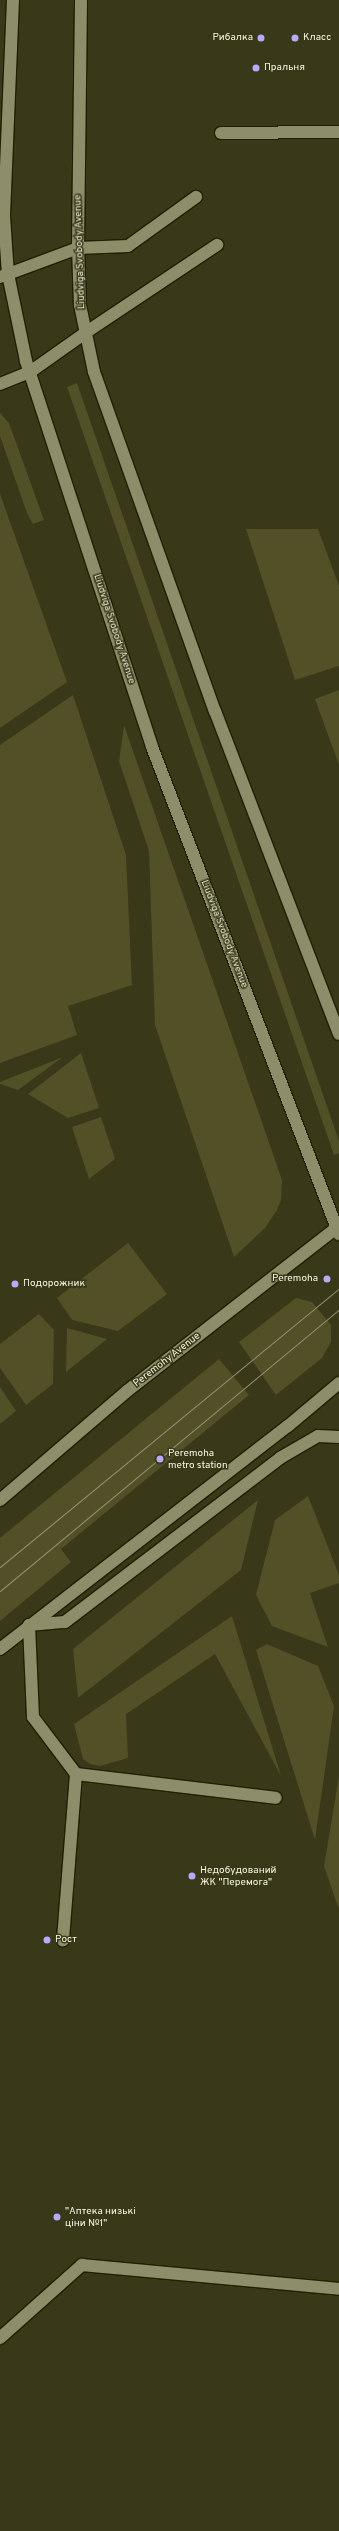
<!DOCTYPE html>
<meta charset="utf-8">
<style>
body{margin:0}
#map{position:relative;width:339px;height:2531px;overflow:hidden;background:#393818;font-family:Overpass,sans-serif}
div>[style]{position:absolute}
.green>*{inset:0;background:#515026}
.roads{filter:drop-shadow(1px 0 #201f00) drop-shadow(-1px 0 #201f00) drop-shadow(0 1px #201f00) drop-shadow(0 -1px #201f00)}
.lane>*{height:12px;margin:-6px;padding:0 6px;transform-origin:6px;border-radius:6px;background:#8d8d6a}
.street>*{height:12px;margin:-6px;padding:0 6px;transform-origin:6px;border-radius:6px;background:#8d8d6a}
.secondary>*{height:12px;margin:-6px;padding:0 6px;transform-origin:6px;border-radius:6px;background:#8d8d6a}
.tram>*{height:1px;margin:-0.5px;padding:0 0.5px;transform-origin:0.5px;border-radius:0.5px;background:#8e8e74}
.dots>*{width:11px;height:11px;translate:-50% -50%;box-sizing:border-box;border:2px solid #393818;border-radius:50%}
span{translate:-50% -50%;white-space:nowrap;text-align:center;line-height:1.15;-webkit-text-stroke:3px #393818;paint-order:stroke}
.poi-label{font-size:10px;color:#f5f6e3}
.right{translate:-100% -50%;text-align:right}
.left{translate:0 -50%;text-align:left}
.street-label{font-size:10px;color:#f5f6e3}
</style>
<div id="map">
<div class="green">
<i style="clip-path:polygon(77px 383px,339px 1141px,339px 1153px,334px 1155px,67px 387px)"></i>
<i style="clip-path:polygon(0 413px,9px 423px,44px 520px,33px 524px,27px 513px,0 436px)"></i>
<i style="clip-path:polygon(0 494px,67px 682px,0 728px)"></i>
<i style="clip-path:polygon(246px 529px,318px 529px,339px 586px,339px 666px,295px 680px)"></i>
<i style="clip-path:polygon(339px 690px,339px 765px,315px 699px)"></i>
<i style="clip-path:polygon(73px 695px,126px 855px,132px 985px,68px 1006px,77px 1035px,0 1063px,0 745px)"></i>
<i style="clip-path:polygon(124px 725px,282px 1180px,281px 1200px,277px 1210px,265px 1228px,234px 1257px,155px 1025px,149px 851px,119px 761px)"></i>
<i style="clip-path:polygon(81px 1053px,99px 1108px,68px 1118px,28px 1094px)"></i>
<i style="clip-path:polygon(63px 1057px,18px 1090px,0 1084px,0 1082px)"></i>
<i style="clip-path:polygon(101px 1117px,115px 1159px,89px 1179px,72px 1127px)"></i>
<i style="clip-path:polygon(128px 1243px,167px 1294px,118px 1331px,72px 1320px,57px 1298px)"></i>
<i style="clip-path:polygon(296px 1298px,312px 1302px,331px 1325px,331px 1342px,322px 1358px,276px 1395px,239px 1342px)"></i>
<i style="clip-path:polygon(39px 1314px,54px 1330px,53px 1384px,26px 1405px,0 1368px,0 1344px)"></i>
<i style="clip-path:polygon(67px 1328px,107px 1339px,66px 1372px)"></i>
<i style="clip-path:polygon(219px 1359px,249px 1395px,61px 1549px,71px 1562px,0 1621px,0 1538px)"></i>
<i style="clip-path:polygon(0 1387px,16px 1411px,0 1424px)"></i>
<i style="clip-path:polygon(308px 1496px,339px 1575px,339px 1583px,310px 1593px,328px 1647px,272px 1626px,256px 1595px,275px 1520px)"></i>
<i style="clip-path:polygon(258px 1500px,241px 1570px,78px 1698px,73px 1649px)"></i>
<i style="clip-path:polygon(232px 1616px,281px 1776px,215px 1654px,126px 1714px,128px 1758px,100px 1766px,90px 1764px,83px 1759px,74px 1724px)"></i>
<i style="clip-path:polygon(267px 1644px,318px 1666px,334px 1706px,315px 1840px,256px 1650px)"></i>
<i style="clip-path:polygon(339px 1776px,339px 1906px,338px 1907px,324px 1866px)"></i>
</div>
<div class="roads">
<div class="lane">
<i style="left:221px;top:133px;width:118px;rotate:-0.5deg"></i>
<i style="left:78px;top:248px;width:50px;rotate:-2.3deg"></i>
<i style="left:128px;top:246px;width:84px;rotate:-35.8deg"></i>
<i style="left:85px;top:333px;width:159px;rotate:-33.7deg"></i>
<i style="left:29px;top:1625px;width:92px;rotate:87.5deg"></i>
<i style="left:33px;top:1717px;width:71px;rotate:53deg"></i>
<i style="left:76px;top:1774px;width:167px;rotate:94.5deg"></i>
<i style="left:76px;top:1774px;width:201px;rotate:6.8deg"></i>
<i style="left:0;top:2338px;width:110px;rotate:-41.7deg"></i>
<i style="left:82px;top:2265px;width:258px;rotate:5.3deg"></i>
</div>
<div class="street">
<i style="left:0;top:277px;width:83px;rotate:-20.4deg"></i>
<i style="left:0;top:384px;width:32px;rotate:-22deg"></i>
<i style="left:30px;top:372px;width:67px;rotate:-35.3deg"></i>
</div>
<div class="secondary">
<i style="left:13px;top:0;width:216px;rotate:92.4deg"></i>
<i style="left:4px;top:216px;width:58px;rotate:86.1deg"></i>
<i style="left:8px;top:274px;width:89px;rotate:78.3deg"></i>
<i style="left:26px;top:361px;width:406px;rotate:71.9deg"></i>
<i style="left:152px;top:747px;width:522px;rotate:68.99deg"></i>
<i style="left:81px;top:0;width:248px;rotate:90.7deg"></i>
<i style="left:78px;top:248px;width:57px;rotate:88deg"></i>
<i style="left:80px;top:305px;width:68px;rotate:78.2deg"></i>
<i style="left:94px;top:372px;width:360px;rotate:70.4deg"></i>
<i style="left:215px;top:711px;width:346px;rotate:69deg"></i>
<i style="left:0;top:1500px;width:167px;rotate:-40.6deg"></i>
<i style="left:127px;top:1391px;width:269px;rotate:-37.9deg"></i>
<i style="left:29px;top:1625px;width:36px;rotate:-5deg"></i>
<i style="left:65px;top:1622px;width:270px;rotate:-37.3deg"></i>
<i style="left:280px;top:1458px;width:44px;rotate:-30.1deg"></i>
<i style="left:318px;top:1436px;width:21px;rotate:3deg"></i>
<i style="left:0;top:1649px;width:364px;rotate:-37.8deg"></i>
<i style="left:288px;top:1426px;width:67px;rotate:-40.1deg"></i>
</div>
</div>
<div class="tram">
<i style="left:0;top:1567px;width:438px;rotate:-39.4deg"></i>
<i style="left:0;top:1591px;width:440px;rotate:-39.7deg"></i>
</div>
<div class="dots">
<i style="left:261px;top:38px;background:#b4acf9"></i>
<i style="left:295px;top:38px;background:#b4acf9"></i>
<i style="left:256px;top:68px;background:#b4acf9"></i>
<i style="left:327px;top:1279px;background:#b4acf9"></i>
<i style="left:15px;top:1284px;background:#b4acf9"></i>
<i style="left:160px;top:1459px;background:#b4acf9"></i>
<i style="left:192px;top:1876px;background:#b4acf9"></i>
<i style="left:47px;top:1940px;background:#b4acf9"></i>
<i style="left:57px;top:2217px;background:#b4acf9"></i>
</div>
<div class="poi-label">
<span class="right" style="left:253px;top:38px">Рибалка</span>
<span class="left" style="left:303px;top:38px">Класс</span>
<span class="left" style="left:264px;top:68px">Пральня</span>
<span class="right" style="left:318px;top:1279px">Peremoha</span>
<span class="left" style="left:23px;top:1284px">Подорожник</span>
<span class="left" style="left:168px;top:1459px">Peremoha<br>metro station</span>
<span class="left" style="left:200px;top:1876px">Недобудований<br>ЖК "Перемога"</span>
<span class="left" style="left:55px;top:1940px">Рост</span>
<span class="left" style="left:65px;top:2217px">"Аптека низькі<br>ціни №1"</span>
</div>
<div class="street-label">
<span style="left:80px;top:252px;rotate:-92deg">Liudviga Svobody Avenue</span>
<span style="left:114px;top:629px;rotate:72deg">Liudviga Svobody Avenue</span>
<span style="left:224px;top:934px;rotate:69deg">Liudviga Svobody Avenue</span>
<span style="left:167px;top:1360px;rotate:-38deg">Peremohy Avenue</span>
</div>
</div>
